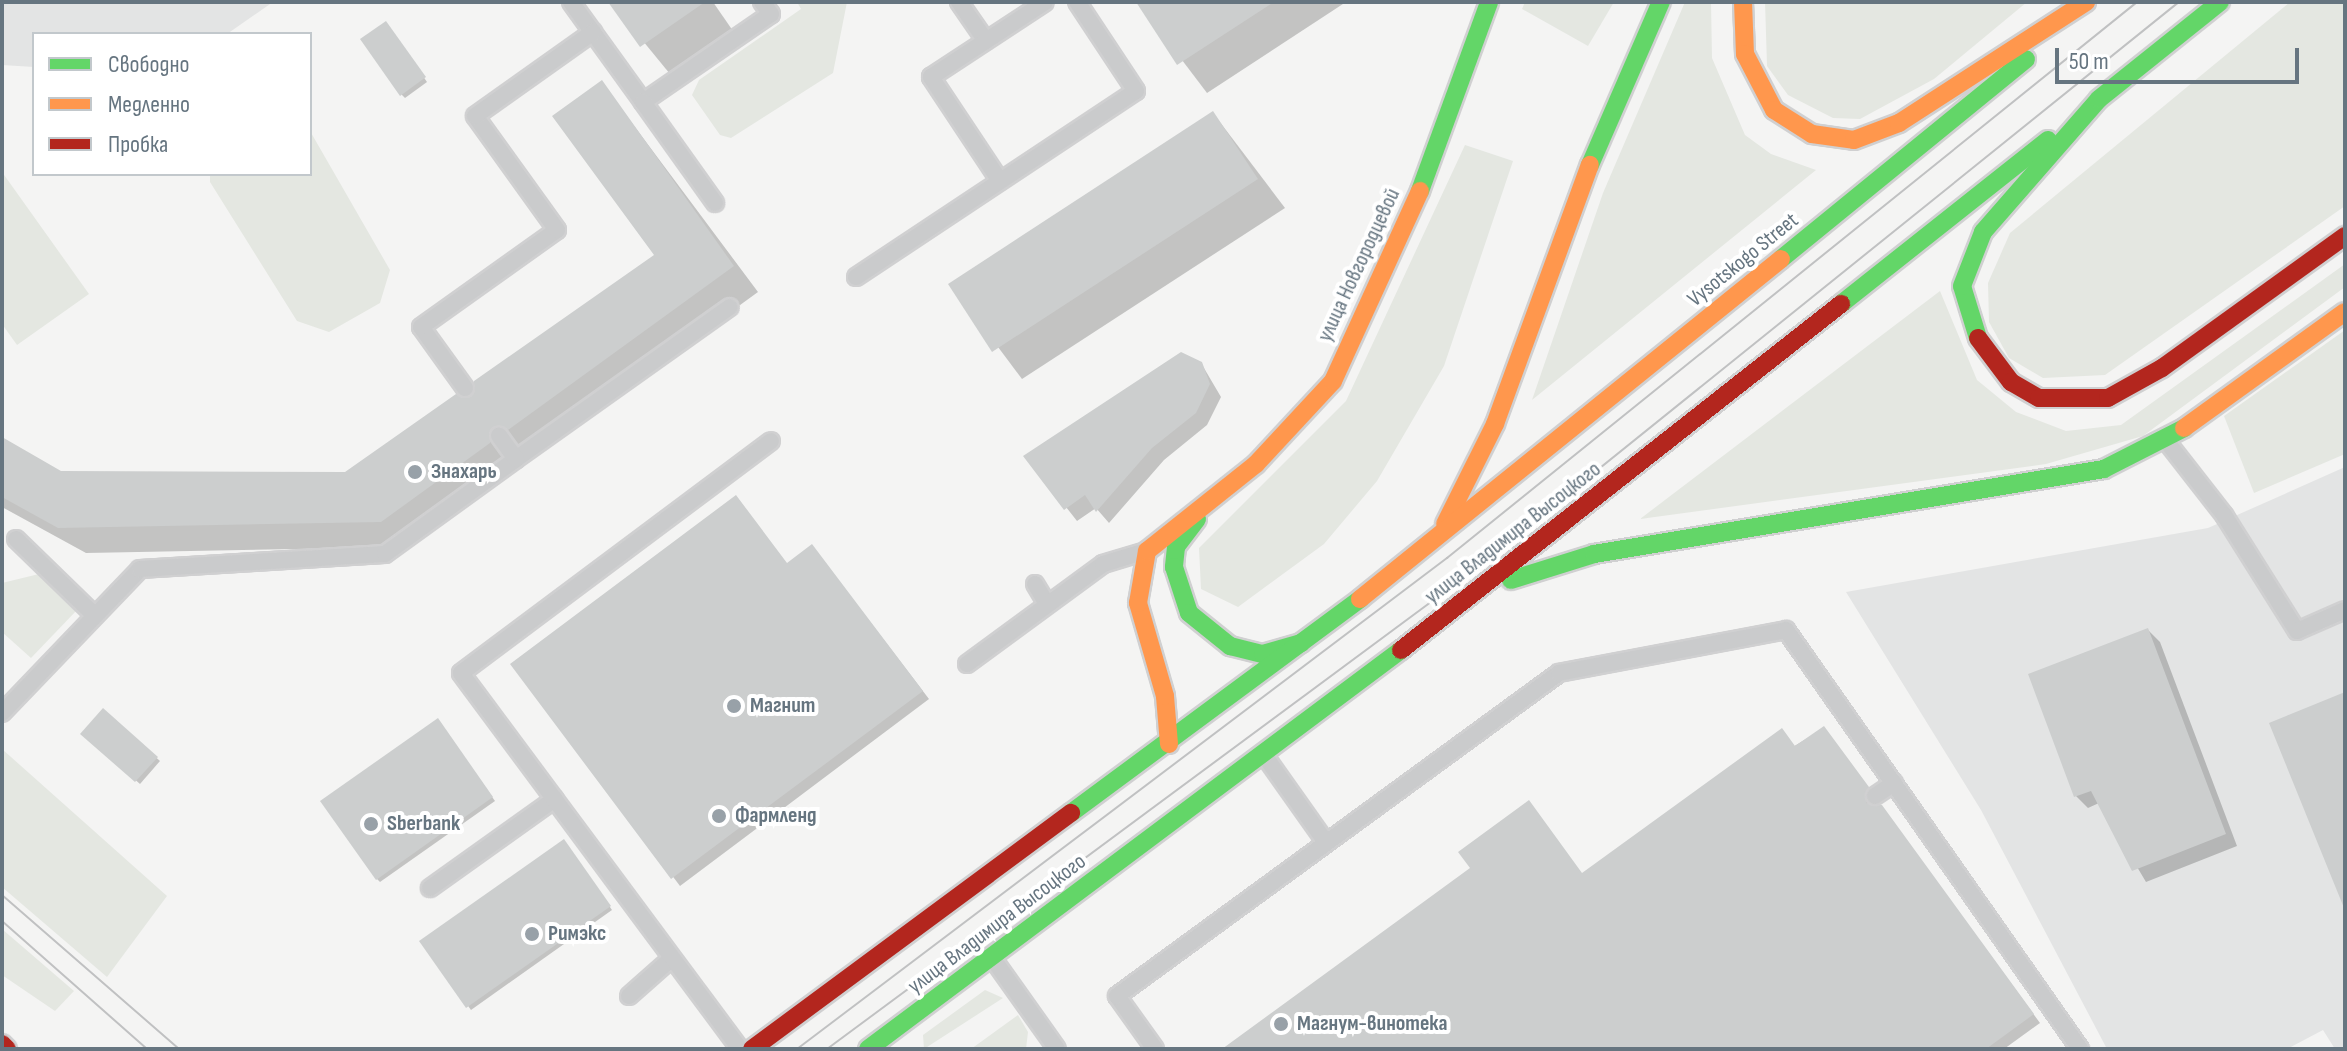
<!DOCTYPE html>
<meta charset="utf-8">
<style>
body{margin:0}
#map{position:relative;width:2347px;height:1051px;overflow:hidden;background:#f4f4f3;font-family:"Sofia Sans Condensed",sans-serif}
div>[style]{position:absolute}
.built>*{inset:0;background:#e3e4e4}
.green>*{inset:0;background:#e4e7e1}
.shadow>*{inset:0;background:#0003}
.building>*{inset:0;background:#cccece}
.roads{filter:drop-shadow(2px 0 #d0d0d1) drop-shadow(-2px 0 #d0d0d1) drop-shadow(0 2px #d0d0d1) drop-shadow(0 -2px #d0d0d1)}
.lane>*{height:16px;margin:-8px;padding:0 8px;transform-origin:8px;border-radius:8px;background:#cacbcc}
.fast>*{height:18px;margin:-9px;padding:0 9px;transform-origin:9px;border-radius:9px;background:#63d668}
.slow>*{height:18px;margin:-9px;padding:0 9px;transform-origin:9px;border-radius:9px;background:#ff974d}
.jam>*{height:18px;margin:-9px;padding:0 9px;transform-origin:9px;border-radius:9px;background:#b3261e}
.tram>*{height:2px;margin:-1px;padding:0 1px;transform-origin:1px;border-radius:1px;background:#c0c1c2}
.dots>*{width:22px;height:22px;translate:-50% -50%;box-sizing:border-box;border:4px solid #fff;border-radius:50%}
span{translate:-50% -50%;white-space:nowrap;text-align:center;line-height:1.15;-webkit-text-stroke:8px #fff;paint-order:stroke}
.street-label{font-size:22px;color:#667580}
.poi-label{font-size:22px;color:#667580;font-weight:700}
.left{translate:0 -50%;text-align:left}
.frame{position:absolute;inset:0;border:4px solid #667580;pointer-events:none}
.legend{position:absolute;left:32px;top:32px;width:280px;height:144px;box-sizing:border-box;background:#fff;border:2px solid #c2c8cc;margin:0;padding:10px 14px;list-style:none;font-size:24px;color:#667580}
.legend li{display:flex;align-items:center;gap:16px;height:40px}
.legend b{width:40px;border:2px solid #c2c8cc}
.scale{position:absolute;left:2055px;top:48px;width:244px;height:36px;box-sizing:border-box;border:4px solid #667580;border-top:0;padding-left:10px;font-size:24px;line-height:28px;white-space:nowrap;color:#667580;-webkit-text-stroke:6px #fff;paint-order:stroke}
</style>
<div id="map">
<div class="built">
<i style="clip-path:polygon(2px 2px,273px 2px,227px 34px,34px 34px,34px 67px,2px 65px)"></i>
<i style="clip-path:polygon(2345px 467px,2345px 1049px,2335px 1049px,2323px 1030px,2287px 1049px,2107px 1049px,1981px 810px,1846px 592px,2208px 528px)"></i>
</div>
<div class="green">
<i style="clip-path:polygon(797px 2px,847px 2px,833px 73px,731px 138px,720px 135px,692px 95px,699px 80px,801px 9px)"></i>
<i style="clip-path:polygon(1525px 2px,1614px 2px,1588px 46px,1522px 9px)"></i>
<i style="clip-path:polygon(1685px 2px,1711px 2px,1712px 58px,1745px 135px,1771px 154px,1816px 170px,1532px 400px,1603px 193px)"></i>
<i style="clip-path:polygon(1765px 2px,2027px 2px,1934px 79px,1860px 119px,1833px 118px,1788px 95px,1767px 66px)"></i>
<i style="clip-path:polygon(2290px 2px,2345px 2px,2345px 206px,2105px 375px,2043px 378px,2009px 358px,1989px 322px,1988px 283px,2010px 233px)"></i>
<i style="clip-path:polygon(310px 131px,390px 270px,380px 303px,329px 332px,297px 321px,210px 182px,210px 174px,310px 174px)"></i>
<i style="clip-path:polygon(1465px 145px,1513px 161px,1444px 366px,1377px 481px,1324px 544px,1238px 607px,1201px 589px,1199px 548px,1346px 401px)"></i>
<i style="clip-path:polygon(2px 172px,89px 294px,17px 345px,2px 324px)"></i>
<i style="clip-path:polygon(2345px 264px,2345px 287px,2143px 436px,2046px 464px,1640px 519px,1940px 291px,1977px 380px,2016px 412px,2066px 431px,2121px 425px)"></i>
<i style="clip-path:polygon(2345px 330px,2345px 454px,2254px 493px,2224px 416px)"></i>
<i style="clip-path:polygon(39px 574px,77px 610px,31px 658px,2px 632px,2px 583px)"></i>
<i style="clip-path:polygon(2px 749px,167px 896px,107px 977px,2px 887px)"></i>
<i style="clip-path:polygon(2px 929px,74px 991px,55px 1011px,2px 975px)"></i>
<i style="clip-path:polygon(985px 990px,1003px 998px,924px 1049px,923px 1035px)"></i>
<i style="clip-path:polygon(1018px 1015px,1028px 1032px,1026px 1049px,971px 1049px)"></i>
</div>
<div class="shadow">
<i style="clip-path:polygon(611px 2px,713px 2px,733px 31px,670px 74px)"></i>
<i style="clip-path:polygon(1138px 2px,1346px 2px,1207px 93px)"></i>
<i style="clip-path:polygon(389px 27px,427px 82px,405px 98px,402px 95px)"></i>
<i style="clip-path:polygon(602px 83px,758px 292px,407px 547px,86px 553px,2px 507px,2px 440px,61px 473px,346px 474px,472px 400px,657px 256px)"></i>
<i style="clip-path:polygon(1213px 113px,1285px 208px,1022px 379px,951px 284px)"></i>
<i style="clip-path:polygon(1201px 363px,1221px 397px,1207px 425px,1164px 460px,1109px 523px,1096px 508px,1077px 521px,1026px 456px)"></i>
<i style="clip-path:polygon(812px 546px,929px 699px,680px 886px,513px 665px,788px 565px)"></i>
<i style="clip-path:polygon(2148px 630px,2160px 642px,2237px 846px,2146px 882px,2099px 803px,2088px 808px,2076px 796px)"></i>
<i style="clip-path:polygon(103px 711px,160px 761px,140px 784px,83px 733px)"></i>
<i style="clip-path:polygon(441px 724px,495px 801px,380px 882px,377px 879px)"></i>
<i style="clip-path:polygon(1824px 728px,2040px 1023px,2004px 1049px,1249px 1049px,1583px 875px)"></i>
<i style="clip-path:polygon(567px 845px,612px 910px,471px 1010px,422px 942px)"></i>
</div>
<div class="building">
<i style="clip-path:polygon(608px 2px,705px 2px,640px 47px)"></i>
<i style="clip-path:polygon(1136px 2px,1274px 2px,1177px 65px)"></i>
<i style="clip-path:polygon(386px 21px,426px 77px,400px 96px,360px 39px)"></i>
<i style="clip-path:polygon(602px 80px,734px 266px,508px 430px,493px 427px,490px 443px,381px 522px,58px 528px,2px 497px,2px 437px,61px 471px,345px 472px,456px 394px,471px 397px,474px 381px,654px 255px,552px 116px)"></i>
<i style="clip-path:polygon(1213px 111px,1258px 179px,992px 352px,948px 284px)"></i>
<i style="clip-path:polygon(1181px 352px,1202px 362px,1210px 384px,1196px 413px,1152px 448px,1096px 512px,1085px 495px,1064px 510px,1023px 456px)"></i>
<i style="clip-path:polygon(736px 495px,787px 563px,812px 544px,923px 691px,671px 879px,510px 664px)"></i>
<i style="clip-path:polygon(2148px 628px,2226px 834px,2132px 871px,2091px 791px,2074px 797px,2028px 674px)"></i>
<i style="clip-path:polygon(2345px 692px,2345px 908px,2344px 908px,2269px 723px)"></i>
<i style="clip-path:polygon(103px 708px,158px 757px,135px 782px,80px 734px)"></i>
<i style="clip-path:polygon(438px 718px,493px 797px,376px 880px,320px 801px)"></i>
<i style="clip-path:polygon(1824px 726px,1869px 787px,1866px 803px,1882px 805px,2034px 1014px,1986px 1049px,1222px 1049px,1470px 868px,1458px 852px,1529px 800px,1582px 873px,1782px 728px,1795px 746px)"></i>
<i style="clip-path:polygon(564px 839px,611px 906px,466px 1008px,419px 941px)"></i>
</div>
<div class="roads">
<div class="lane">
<i style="left:571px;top:2px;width:123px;rotate:54.2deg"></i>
<i style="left:643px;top:102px;width:155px;rotate:-34.5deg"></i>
<i style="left:771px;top:14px;width:15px;rotate:-127deg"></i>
<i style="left:959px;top:2px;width:47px;rotate:55.3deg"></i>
<i style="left:643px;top:102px;width:124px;rotate:54.5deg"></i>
<i style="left:1000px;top:181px;width:125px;rotate:-123.6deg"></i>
<i style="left:931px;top:77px;width:136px;rotate:-33.3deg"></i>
<i style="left:856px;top:277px;width:336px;rotate:-33.6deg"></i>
<i style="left:1136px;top:91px;width:107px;rotate:-123.5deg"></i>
<i style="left:465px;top:388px;width:75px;rotate:-125.8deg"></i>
<i style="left:421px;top:327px;width:167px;rotate:-35.5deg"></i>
<i style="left:557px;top:230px;width:140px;rotate:-125.7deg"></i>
<i style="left:475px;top:116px;width:145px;rotate:-35.4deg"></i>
<i style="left:2167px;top:442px;width:93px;rotate:52deg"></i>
<i style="left:2224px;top:515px;width:137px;rotate:57.8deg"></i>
<i style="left:2297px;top:631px;width:52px;rotate:-23.6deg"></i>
<i style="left:516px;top:459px;width:262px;rotate:-35.4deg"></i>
<i style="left:16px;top:539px;width:107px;rotate:44.2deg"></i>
<i style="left:1035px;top:584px;width:23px;rotate:59deg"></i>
<i style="left:967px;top:664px;width:169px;rotate:-36.3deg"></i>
<i style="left:1103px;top:564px;width:42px;rotate:-16.7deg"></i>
<i style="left:2px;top:713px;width:199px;rotate:-46.2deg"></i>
<i style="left:140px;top:569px;width:245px;rotate:-3.5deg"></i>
<i style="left:385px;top:554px;width:162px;rotate:-35.9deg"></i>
<i style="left:516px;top:459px;width:29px;rotate:-126deg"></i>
<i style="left:1264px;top:755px;width:105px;rotate:54.7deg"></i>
<i style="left:1875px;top:796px;width:23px;rotate:-34deg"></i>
<i style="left:430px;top:888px;width:153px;rotate:-35.5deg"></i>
<i style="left:993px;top:959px;width:110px;rotate:54.6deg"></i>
<i style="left:629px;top:996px;width:57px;rotate:-41.5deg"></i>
<i style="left:740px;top:1049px;width:468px;rotate:-126.6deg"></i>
<i style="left:461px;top:673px;width:387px;rotate:-36.8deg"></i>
<i style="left:1155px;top:1049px;width:65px;rotate:-125.6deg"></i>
<i style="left:1117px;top:996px;width:547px;rotate:-36.16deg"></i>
<i style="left:1559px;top:673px;width:231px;rotate:-10.7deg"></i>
<i style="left:1786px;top:630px;width:512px;rotate:54.94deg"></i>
</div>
<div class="fast">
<i style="left:1590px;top:165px;width:178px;rotate:-66.5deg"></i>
<i style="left:1420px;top:191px;width:201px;rotate:-69.9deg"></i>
<i style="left:1781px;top:259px;width:316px;rotate:-39.2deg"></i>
<i style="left:1841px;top:304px;width:264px;rotate:-38.4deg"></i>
<i style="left:1978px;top:338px;width:54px;rotate:-107.1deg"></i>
<i style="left:1962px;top:286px;width:58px;rotate:-68.7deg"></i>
<i style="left:1983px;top:232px;width:176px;rotate:-48.9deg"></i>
<i style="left:2099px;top:99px;width:155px;rotate:-38.7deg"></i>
<i style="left:1197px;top:519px;width:35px;rotate:127deg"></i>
<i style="left:1176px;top:547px;width:20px;rotate:96deg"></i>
<i style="left:1174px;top:567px;width:48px;rotate:71.9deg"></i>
<i style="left:1189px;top:613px;width:53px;rotate:38.8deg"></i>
<i style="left:1230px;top:646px;width:34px;rotate:14deg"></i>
<i style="left:1263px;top:654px;width:40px;rotate:-16deg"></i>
<i style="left:1511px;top:580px;width:87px;rotate:-17.4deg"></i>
<i style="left:1594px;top:554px;width:517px;rotate:-9.46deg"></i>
<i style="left:2104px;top:469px;width:90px;rotate:-27.1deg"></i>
<i style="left:1071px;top:813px;width:360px;rotate:-36.5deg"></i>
<i style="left:868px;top:1049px;width:666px;rotate:-36.82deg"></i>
</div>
<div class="slow">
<i style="left:1743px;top:2px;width:52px;rotate:87.8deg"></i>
<i style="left:1745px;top:54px;width:63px;rotate:62.6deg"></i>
<i style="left:1774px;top:110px;width:45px;rotate:32.3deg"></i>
<i style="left:1812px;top:134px;width:42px;rotate:8.1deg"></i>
<i style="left:1854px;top:140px;width:48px;rotate:-20.7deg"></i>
<i style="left:1899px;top:123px;width:223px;rotate:-32.9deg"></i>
<i style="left:2184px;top:428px;width:198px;rotate:-35.8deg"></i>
<i style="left:1445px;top:524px;width:112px;rotate:-63.4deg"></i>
<i style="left:1495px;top:424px;width:276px;rotate:-69.9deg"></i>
<i style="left:1360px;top:599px;width:541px;rotate:-38.92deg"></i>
<i style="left:1169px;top:744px;width:48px;rotate:-94.8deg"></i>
<i style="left:1165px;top:696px;width:97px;rotate:-106.2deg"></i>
<i style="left:1138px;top:603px;width:53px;rotate:-80.2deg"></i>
<i style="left:1147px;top:551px;width:139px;rotate:-38.6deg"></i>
<i style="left:1256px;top:464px;width:113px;rotate:-47.1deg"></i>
<i style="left:1333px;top:381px;width:209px;rotate:-65.4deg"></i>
</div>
<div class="jam">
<i style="left:1978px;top:338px;width:55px;rotate:53.1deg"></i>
<i style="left:2011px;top:382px;width:32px;rotate:30deg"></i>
<i style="left:2039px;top:398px;width:69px"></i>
<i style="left:2108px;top:398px;width:62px;rotate:-29.1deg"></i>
<i style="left:2162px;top:368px;width:226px;rotate:-35.8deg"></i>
<i style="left:1401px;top:650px;width:560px;rotate:-38.18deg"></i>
<i style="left:2px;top:1044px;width:7px;rotate:45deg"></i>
<i style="left:752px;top:1049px;width:397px;rotate:-36.5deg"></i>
</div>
</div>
<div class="tram">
<i style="left:2px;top:895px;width:235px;rotate:41deg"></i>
<i style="left:2px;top:921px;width:193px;rotate:41.4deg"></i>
<i style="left:797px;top:1049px;width:815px;rotate:-37.07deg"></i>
<i style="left:1447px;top:558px;width:886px;rotate:-38.86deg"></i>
<i style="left:827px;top:1049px;width:790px;rotate:-36.51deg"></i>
<i style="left:1462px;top:579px;width:920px;rotate:-38.83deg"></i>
</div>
<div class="dots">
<i style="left:415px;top:472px;background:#98a1a8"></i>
<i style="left:734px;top:706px;background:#98a1a8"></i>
<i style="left:719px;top:816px;background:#98a1a8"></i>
<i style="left:371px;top:824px;background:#98a1a8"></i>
<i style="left:532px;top:934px;background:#98a1a8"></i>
<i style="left:1281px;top:1024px;background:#98a1a8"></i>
</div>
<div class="street-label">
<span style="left:1743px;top:260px;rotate:-39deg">Vysotskogo Street</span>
<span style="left:1359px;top:265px;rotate:-65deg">улица Новгородцевой</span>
<span style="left:1513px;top:533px;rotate:-38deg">улица Владимира Высоцкого</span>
<span style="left:997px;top:924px;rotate:-37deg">улица Владимира Высоцкого</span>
</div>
<div class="poi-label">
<span class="left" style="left:431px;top:472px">Знахарь</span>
<span class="left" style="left:750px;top:706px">Магнит</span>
<span class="left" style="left:735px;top:816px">Фармленд</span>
<span class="left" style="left:387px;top:824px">Sberbank</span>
<span class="left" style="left:548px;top:934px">Римэкс</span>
<span class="left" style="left:1297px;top:1024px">Магнум-винотека</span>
</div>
<div class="frame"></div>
<ul class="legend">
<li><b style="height:10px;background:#63d668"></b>Свободно</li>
<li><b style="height:10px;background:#ff974d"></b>Медленно</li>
<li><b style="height:10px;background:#b3261e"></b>Пробка</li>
</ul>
<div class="scale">50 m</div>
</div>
